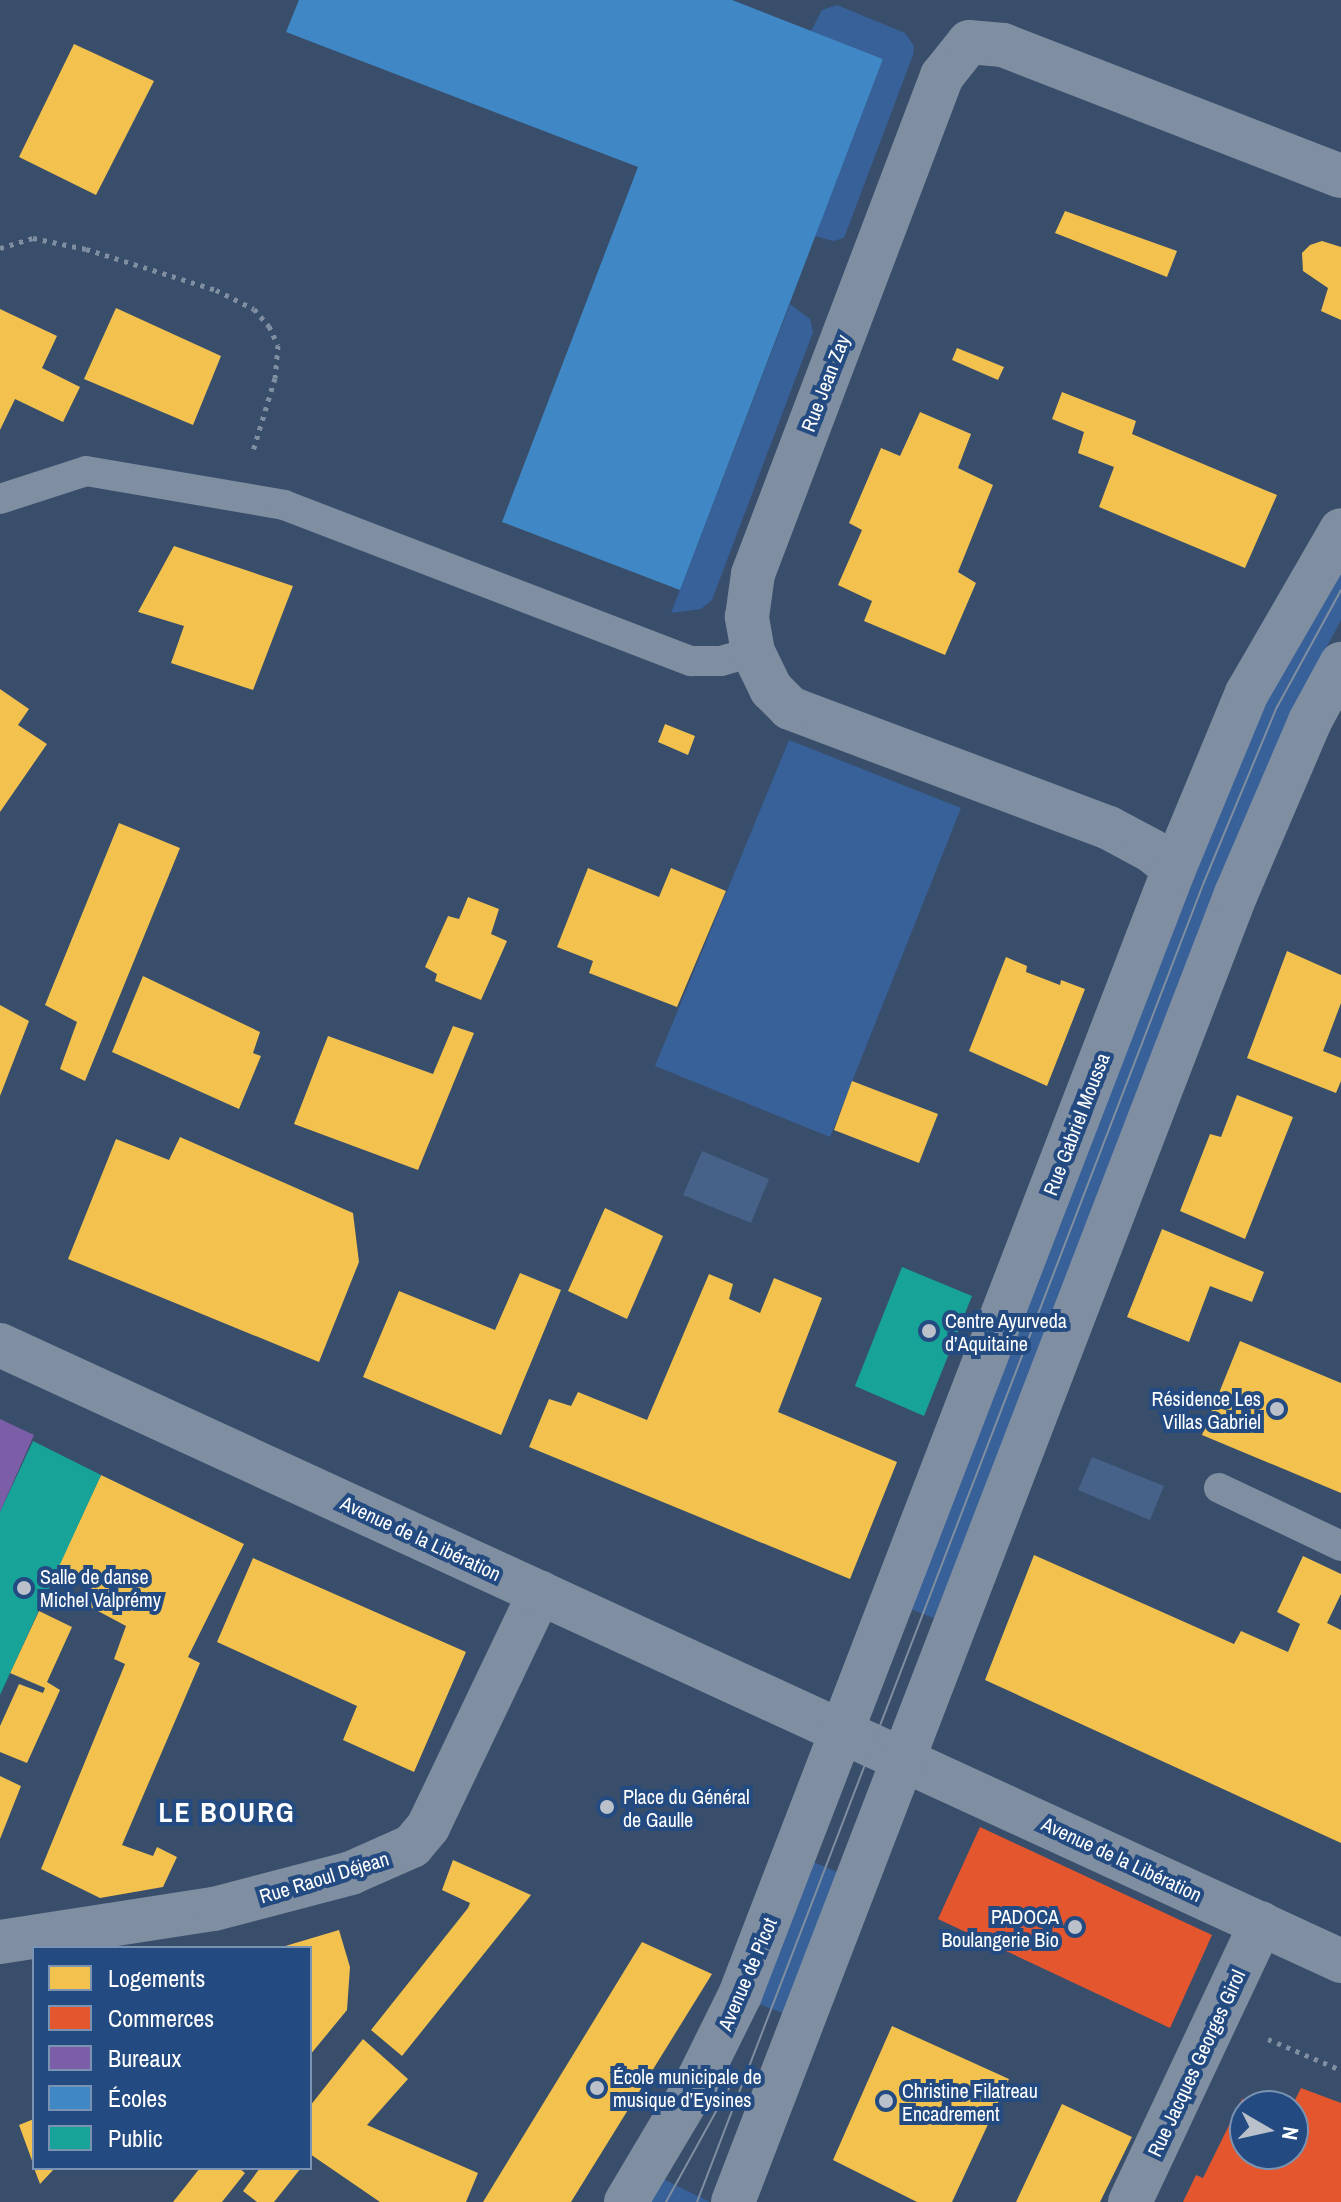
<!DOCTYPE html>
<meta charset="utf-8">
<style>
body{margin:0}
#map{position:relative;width:1341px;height:2202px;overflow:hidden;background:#394e6b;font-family:"Archivo Narrow",sans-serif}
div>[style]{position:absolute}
.green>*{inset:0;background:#376198}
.water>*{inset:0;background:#466289}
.homes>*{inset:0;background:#f2c14e}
.shops>*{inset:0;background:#e4572e}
.offices>*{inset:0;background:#7b5ea7}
.schools>*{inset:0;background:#3f88c5}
.public>*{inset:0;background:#17a398}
.path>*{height:5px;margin-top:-2.5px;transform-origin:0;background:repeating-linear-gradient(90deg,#7f8ea1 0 4px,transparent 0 10px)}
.service>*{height:30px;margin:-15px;padding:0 15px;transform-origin:15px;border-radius:15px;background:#7f8ea1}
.minor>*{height:44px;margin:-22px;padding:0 22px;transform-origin:22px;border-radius:22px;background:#7f8ea1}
.tertiary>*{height:44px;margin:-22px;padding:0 22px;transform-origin:22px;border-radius:22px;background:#7f8ea1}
.tram>*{height:2px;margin:-1px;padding:0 1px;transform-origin:1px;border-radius:1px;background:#808ea1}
.dots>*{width:22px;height:22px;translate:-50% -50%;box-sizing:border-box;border:4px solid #234b81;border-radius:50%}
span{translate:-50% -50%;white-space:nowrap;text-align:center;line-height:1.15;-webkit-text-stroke:8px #234b81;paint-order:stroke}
.street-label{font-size:20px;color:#fff}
.poi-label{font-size:20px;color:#fff}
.left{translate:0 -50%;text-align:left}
.right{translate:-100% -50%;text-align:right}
.district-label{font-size:28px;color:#fff;font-weight:700;letter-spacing:2px}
.legend{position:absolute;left:32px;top:1946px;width:280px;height:224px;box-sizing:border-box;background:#234b81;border:2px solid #7b93b3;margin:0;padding:10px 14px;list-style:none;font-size:24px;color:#fff}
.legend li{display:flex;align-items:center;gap:16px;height:40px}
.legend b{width:40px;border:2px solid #7b93b3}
.north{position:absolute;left:1229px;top:2090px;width:80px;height:80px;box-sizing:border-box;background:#234b81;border:2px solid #7b93b3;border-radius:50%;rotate:99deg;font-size:22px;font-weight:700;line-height:32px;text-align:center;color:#fff}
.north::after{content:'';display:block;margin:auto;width:28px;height:36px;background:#bac1cb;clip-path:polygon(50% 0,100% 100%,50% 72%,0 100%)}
</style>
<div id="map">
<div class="green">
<i style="clip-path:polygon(837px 5px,905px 33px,914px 46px,913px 55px,844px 238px,833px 241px,815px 236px,883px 59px,811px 31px,822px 10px)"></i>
<i style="clip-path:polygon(790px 304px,810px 319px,813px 332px,712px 600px,701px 609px,671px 613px)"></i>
<i style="clip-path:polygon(1341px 563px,1341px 620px,1292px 712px,934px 1618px,908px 1608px,1263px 702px)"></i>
<i style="clip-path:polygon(789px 740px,961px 808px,830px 1137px,655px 1066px)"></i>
<i style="clip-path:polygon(811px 1861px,837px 1872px,783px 2013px,756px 2003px)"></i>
<i style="clip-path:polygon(663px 2179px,710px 2202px,649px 2202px)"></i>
</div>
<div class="water">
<i style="clip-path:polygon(702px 1151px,769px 1179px,751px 1223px,683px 1195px)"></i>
<i style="clip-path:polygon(1092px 1457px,1164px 1486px,1150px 1520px,1078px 1490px)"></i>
</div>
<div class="homes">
<i style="clip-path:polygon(74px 44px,154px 81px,96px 195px,19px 157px)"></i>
<i style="clip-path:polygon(1065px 211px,1177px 251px,1167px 277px,1055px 233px)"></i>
<i style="clip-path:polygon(1322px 241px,1341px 247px,1341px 320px,1321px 311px,1328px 288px,1303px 271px,1302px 253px,1310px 245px)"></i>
<i style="clip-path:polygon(116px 308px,221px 356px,193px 425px,84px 379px)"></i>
<i style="clip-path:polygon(0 309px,57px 336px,42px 368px,80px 387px,63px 422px,15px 399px,0 430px)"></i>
<i style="clip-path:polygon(957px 348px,1004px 367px,998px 380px,952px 360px)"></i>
<i style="clip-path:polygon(1062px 392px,1136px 421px,1132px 434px,1277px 495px,1245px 568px,1099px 507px,1114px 467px,1078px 453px,1084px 432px,1052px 419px)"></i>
<i style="clip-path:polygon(920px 412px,971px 434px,958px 468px,993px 485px,958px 572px,976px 583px,945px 655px,864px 621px,872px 601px,838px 585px,862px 530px,849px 523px,881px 448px,900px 456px)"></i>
<i style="clip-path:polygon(174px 546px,293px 586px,253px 690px,171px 663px,184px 626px,138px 612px)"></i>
<i style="clip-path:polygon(0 689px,29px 709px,18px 725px,47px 744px,0 812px)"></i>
<i style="clip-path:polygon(665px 724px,695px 736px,688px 755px,658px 742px)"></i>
<i style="clip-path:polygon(119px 823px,180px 848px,85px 1081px,60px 1069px,77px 1022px,45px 1005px)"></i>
<i style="clip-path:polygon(588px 868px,659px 897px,671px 868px,726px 891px,677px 1007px,589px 973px,593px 961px,557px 947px)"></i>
<i style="clip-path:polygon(468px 897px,499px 909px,491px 934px,507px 941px,481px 1000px,435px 981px,437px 974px,425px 967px,448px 916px,459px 919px)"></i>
<i style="clip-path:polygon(1287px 951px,1341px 975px,1341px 1003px,1323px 1051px,1341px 1058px,1341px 1081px,1336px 1093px,1247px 1058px)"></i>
<i style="clip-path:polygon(1006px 957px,1027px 966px,1026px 972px,1060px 985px,1061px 980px,1085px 989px,1047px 1086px,969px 1051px)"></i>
<i style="clip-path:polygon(143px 976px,260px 1032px,253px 1053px,261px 1056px,239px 1109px,112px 1052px)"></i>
<i style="clip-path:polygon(0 1005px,29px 1021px,0 1096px)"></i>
<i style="clip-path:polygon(453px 1026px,474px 1033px,418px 1170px,294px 1124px,328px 1036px,433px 1074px)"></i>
<i style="clip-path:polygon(852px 1081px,938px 1114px,919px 1163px,834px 1130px)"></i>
<i style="clip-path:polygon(1237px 1095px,1293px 1117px,1245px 1239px,1180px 1211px,1210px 1134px,1221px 1137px)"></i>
<i style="clip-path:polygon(180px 1137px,353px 1213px,359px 1262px,319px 1362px,68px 1259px,116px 1139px,169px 1160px)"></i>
<i style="clip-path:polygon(605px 1208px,663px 1236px,627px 1319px,568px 1291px)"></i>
<i style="clip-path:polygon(1162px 1229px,1264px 1272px,1252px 1302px,1210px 1286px,1189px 1342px,1127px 1317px)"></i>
<i style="clip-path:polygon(520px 1273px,561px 1290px,501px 1435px,363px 1377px,399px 1291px,495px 1330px)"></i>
<i style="clip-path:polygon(709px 1274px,733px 1284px,729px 1299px,760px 1313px,774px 1278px,822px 1298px,778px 1412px,897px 1462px,850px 1579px,529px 1447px,549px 1399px,571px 1406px,578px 1392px,647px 1420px)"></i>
<i style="clip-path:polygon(1240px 1341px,1341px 1383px,1341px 1493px,1202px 1435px)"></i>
<i style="clip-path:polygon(101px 1475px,244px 1544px,188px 1657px,200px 1663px,122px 1845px,153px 1856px,157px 1847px,177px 1857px,163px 1887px,100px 1898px,41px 1869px,125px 1664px,114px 1659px,126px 1626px,83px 1603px,93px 1579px,59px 1565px)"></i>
<i style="clip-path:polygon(1034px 1555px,1234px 1644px,1241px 1631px,1288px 1652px,1300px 1624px,1277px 1612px,1303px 1556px,1341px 1574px,1341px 1594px,1327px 1623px,1341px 1630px,1341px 1843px,985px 1680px)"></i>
<i style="clip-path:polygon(253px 1558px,466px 1652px,414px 1772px,343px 1740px,357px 1706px,217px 1642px)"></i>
<i style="clip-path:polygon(39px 1611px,72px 1627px,47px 1682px,60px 1690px,27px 1763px,0 1752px,0 1726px,19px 1684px,43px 1693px,45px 1688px,10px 1673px)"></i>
<i style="clip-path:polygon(0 1776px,21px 1786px,0 1839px)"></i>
<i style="clip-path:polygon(453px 1860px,531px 1895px,402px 2056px,371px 2030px,468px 1908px,470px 1903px,442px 1890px)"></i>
<i style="clip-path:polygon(339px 1930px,350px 1967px,347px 2010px,310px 2055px,310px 1948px,282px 1947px)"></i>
<i style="clip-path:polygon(642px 1942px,712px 1974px,571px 2202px,483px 2202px)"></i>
<i style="clip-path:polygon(892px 2026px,1009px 2079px,952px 2202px,917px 2202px,833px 2160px)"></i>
<i style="clip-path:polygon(363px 2039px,408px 2079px,367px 2125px,478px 2173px,466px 2202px,380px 2202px,310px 2154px,310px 2106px)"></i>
<i style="clip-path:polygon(1062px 2104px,1132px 2137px,1100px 2202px,1016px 2202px)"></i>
<i style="clip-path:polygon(34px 2119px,34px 2166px,19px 2125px)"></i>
<i style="clip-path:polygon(34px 2168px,55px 2168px,40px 2184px)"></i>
<i style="clip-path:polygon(200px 2168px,239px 2168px,245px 2173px,222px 2202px,173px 2202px)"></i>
<i style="clip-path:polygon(260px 2168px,301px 2168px,274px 2202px,257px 2202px,243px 2191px)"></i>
</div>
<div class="shops">
<i style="clip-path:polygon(980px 1827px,1212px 1935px,1170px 2028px,938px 1919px)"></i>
<i style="clip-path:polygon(1301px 2088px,1341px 2103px,1341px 2202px,1183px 2202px,1196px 2175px,1203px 2178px,1242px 2099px,1259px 2106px,1245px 2106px,1245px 2154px,1293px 2154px,1292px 2106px)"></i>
</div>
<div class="offices">
<i style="clip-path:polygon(0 1419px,34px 1435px,0 1512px)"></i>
</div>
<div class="schools">
<i style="clip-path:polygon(299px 0,732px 0,883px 59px,680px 590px,502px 522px,638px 167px,286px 32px)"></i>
</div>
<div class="public">
<i style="clip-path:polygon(902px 1267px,972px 1296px,924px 1416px,855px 1386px)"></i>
<i style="clip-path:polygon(33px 1441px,101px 1475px,0 1695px,0 1512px)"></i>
</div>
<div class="path">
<i style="left:0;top:248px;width:34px;rotate:-17deg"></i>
<i style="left:33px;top:238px;width:54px;rotate:11.7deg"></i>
<i style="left:86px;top:249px;width:136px;rotate:17.5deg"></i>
<i style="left:216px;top:290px;width:42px;rotate:26.6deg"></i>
<i style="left:254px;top:309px;width:23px;rotate:49deg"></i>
<i style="left:269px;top:326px;width:21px;rotate:65deg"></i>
<i style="left:278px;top:345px;width:33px;rotate:95deg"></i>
<i style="left:275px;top:378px;width:76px;rotate:106.8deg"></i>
<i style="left:1268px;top:2039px;width:79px;rotate:23deg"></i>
</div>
<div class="service">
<i style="left:0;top:499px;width:90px;rotate:-18deg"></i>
<i style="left:86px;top:471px;width:201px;rotate:9.7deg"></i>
<i style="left:284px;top:505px;width:436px;rotate:21deg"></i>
<i style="left:691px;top:661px;width:30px"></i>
<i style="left:721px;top:661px;width:33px;rotate:-16deg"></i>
<i style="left:1219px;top:1488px;width:135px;rotate:25.4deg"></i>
</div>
<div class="minor">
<i style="left:1174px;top:869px;width:28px;rotate:-141deg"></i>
<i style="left:1152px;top:851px;width:49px;rotate:-151.9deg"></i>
<i style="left:1109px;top:828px;width:341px;rotate:-159.4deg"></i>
<i style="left:790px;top:708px;width:27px;rotate:-135deg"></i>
<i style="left:771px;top:689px;width:41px;rotate:-115.9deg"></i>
<i style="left:753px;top:652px;width:36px;rotate:-100deg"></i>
<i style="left:747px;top:617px;width:43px;rotate:-82.1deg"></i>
<i style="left:753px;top:574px;width:533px;rotate:-69.22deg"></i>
<i style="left:942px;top:76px;width:43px;rotate:-51.5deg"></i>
<i style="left:969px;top:42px;width:34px;rotate:5deg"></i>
<i style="left:1003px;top:45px;width:362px;rotate:21.2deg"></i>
<i style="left:0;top:1942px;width:217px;rotate:-8.8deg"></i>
<i style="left:214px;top:1909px;width:142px;rotate:-14.7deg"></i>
<i style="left:351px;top:1873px;width:67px;rotate:-23.9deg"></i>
<i style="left:412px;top:1846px;width:25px;rotate:-50deg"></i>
<i style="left:428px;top:1827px;width:260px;rotate:-64.5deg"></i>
<i style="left:1130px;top:2202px;width:308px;rotate:-64.8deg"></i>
</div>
<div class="tertiary">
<i style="left:0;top:1345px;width:1476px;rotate:24.67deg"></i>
<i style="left:626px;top:2202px;width:135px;rotate:-59.3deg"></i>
<i style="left:695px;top:2086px;width:102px;rotate:-63.7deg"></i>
<i style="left:740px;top:1995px;width:1207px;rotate:-68.92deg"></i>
<i style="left:1174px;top:869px;width:191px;rotate:-67.5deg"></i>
<i style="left:1247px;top:693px;width:188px;rotate:-60deg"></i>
<i style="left:733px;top:2202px;width:1401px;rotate:-68.97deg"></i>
<i style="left:1236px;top:894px;width:188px;rotate:-66.8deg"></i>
<i style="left:1310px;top:721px;width:65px;rotate:-61.5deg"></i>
</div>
<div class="tram">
<i style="left:666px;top:2202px;width:143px;rotate:-61.1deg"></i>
<i style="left:697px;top:2202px;width:1414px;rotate:-68.99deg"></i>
<i style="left:1204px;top:882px;width:190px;rotate:-67.4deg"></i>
<i style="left:1277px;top:707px;width:133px;rotate:-61.3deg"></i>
</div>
<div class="dots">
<i style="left:929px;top:1331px;background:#bac1cb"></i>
<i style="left:1277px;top:1409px;background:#bac1cb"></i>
<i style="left:24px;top:1588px;background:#bac1cb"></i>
<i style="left:607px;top:1807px;background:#bac1cb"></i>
<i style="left:1075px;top:1927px;background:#bac1cb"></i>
<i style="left:597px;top:2088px;background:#bac1cb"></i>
<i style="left:886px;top:2101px;background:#bac1cb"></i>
</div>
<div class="street-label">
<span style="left:825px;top:383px;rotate:-69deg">Rue Jean Zay</span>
<span style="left:1076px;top:1124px;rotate:-69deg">Rue Gabriel Moussa</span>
<span style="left:421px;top:1538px;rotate:25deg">Avenue de la Libération</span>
<span style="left:1122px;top:1859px;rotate:25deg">Avenue de la Libération</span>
<span style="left:324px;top:1877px;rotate:-17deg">Rue Raoul Déjean</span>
<span style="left:747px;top:1974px;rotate:-67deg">Avenue de Picot</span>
<span style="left:1196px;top:2063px;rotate:-65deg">Rue Jacques Georges Girol</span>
</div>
<div class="poi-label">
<span class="left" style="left:945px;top:1332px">Centre Ayurveda<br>d’Aquitaine</span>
<span class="right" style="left:1261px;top:1410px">Résidence Les<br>Villas Gabriel</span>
<span class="left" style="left:40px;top:1588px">Salle de danse<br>Michel Valprémy</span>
<span class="left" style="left:623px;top:1808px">Place du Général<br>de Gaulle</span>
<span class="right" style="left:1059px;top:1928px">PADOCA<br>Boulangerie Bio</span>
<span class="left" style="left:613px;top:2088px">École municipale de<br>musique d’Eysines</span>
<span class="left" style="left:902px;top:2102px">Christine Filatreau<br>Encadrement</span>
</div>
<div class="district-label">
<span style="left:227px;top:1812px">LE BOURG</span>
</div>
<ul class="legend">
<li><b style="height:22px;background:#f2c14e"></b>Logements</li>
<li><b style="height:22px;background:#e4572e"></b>Commerces</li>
<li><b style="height:22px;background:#7b5ea7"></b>Bureaux</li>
<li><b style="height:22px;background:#3f88c5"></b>Écoles</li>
<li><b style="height:22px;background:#17a398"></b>Public</li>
</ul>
<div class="north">N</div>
</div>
